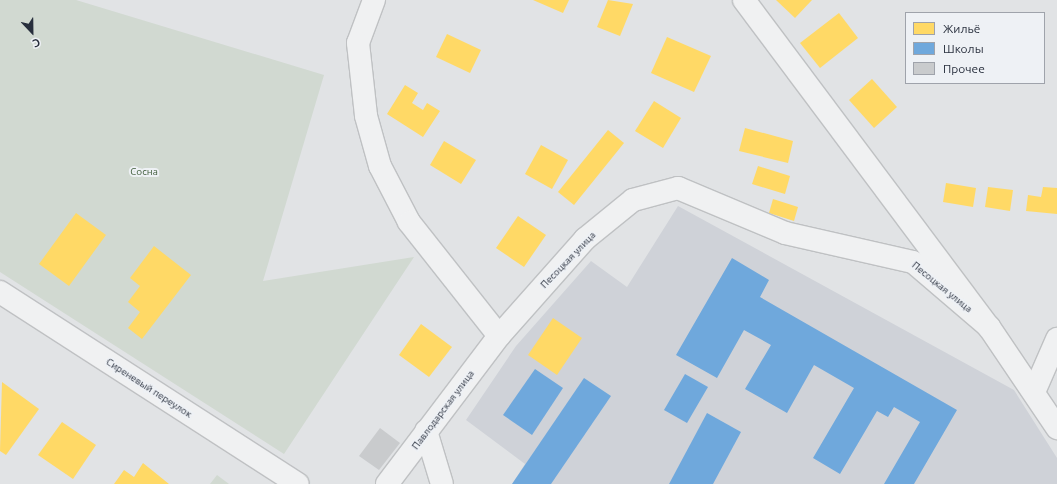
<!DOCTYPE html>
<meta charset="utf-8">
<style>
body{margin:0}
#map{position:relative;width:1057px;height:484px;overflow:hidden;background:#e1e3e5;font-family:Ubuntu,sans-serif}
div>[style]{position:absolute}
.built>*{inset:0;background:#cfd2d8}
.green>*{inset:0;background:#d1d9d1}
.homes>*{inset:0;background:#ffd966}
.schools>*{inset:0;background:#6fa8dc}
.building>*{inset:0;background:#c9cbcd}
.roads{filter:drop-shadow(1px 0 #bfc1c3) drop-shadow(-1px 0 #bfc1c3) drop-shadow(0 1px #bfc1c3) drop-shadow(0 -1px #bfc1c3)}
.street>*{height:22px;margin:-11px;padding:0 11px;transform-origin:11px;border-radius:11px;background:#f0f1f2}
span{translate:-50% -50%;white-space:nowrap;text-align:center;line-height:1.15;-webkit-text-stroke:4px #eef1f5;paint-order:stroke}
.park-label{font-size:10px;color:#3b5836}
.street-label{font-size:10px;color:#282f3d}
.legend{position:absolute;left:905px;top:12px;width:140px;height:72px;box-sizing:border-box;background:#eef1f5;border:1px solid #9fa3ab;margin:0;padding:5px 7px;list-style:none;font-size:12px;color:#282f3d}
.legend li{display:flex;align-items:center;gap:8px;height:20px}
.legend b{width:20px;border:1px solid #9fa3ab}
.north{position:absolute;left:12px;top:12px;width:40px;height:40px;-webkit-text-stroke:3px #eef1f5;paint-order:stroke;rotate:158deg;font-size:11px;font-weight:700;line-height:16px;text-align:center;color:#282f3d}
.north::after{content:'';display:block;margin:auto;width:14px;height:18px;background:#282f3d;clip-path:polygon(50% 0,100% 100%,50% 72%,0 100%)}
</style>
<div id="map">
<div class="built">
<i style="clip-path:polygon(678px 206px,1014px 390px,1057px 458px,1057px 484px,512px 484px,525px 464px,466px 420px,516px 346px,591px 261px,627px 287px)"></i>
</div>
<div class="green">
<i style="clip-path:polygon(0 0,76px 0,324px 75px,263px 281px,414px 257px,284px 454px,0 272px)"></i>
<i style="clip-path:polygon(217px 475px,229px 484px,210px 484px)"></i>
</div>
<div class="homes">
<i style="clip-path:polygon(533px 0,569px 0,563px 13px)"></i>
<i style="clip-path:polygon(608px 0,633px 4px,620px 36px,597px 27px)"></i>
<i style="clip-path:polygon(776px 0,812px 0,795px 18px)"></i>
<i style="clip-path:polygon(839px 13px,858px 38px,820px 68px,800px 43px)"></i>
<i style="clip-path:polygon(447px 34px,481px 50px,470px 73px,436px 57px)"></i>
<i style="clip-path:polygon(667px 37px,711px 56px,694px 92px,651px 73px)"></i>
<i style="clip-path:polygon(872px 79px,897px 107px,874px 128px,849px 100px)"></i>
<i style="clip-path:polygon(405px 85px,418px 93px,412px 103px,423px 110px,427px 103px,440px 111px,423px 137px,387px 114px)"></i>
<i style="clip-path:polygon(654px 101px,681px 118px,663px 148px,635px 131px)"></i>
<i style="clip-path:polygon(745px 128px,793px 141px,788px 163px,739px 151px)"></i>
<i style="clip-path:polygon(608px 130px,624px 143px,574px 205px,558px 192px)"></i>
<i style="clip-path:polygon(444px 141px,476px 160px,461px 184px,430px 165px)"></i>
<i style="clip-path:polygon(541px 145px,568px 160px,552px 189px,525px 174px)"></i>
<i style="clip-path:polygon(758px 166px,790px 176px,785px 194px,752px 184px)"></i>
<i style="clip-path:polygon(946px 183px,976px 188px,973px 207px,943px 202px)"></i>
<i style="clip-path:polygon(988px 187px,1013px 190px,1010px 211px,985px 207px)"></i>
<i style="clip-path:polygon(1043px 187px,1057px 188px,1057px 214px,1026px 211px,1028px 195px,1041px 197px)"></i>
<i style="clip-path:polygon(773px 199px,798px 207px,794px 221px,769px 213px)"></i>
<i style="clip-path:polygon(76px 213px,106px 235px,69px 286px,39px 264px)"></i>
<i style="clip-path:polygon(518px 216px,546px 235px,524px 267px,496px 248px)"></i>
<i style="clip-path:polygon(154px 246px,191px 275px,142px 339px,128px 328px,140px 312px,128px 302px,140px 286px,130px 278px)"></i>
<i style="clip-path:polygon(553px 318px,582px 338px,557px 375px,528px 355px)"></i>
<i style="clip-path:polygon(421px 324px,452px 347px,429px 377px,399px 355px)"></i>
<i style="clip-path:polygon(2px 382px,39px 409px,6px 455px,0 451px)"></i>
<i style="clip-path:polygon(62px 422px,96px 445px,73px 479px,38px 455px)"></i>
<i style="clip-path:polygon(143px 463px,169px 484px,114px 484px,124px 470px,134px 477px)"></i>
</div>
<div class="schools">
<i style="clip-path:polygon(732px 258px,769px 280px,760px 297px,957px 410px,914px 484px,884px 484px,920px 422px,894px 407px,888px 417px,877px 411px,840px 474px,813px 458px,854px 388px,814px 365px,787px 413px,745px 389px,771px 345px,744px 330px,717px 378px,676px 355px)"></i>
<i style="clip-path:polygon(535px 369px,563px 388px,532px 435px,503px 415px)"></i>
<i style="clip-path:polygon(685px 374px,708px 387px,687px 423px,664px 410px)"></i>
<i style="clip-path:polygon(584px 378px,611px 396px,551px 484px,512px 484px)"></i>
<i style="clip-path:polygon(707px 413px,741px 432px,713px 484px,669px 484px)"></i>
</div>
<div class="building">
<i style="clip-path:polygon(380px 428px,400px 443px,379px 470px,359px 456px)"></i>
</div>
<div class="roads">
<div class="street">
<i style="left:374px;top:0;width:46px;rotate:110.4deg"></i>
<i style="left:358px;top:43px;width:73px;rotate:83.7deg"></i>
<i style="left:366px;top:116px;width:52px;rotate:74.4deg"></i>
<i style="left:380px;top:166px;width:63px;rotate:62.6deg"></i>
<i style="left:409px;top:222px;width:145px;rotate:51.7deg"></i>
<i style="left:744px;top:0;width:409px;rotate:53.2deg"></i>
<i style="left:989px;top:327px;width:122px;rotate:56deg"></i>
<i style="left:0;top:292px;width:354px;rotate:32.8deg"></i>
<i style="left:1034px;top:392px;width:58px;rotate:-66.5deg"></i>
<i style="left:426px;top:431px;width:55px;rotate:73.2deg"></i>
<i style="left:387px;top:484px;width:186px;rotate:-52.9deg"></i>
<i style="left:499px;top:336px;width:130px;rotate:-48.4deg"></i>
<i style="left:585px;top:239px;width:62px;rotate:-39.1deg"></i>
<i style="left:633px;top:200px;width:47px;rotate:-14.9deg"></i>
<i style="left:678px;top:188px;width:116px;rotate:22.8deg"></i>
<i style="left:785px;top:233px;width:131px;rotate:12.8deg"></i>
<i style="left:913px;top:262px;width:100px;rotate:40.5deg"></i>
</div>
</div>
<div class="park-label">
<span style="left:144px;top:172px">Сосна</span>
</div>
<div class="street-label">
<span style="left:568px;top:260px;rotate:-46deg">Песоцкая улица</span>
<span style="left:942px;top:287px;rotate:39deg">Песоцкая улица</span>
<span style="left:149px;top:388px;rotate:33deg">Сиреневый переулок</span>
<span style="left:443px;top:410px;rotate:-53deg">Павлодарская улица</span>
</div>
<ul class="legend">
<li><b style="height:11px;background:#ffd966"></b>Жильё</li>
<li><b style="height:11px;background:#6fa8dc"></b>Школы</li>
<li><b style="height:11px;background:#c9cbcd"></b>Прочее</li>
</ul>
<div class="north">С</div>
</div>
